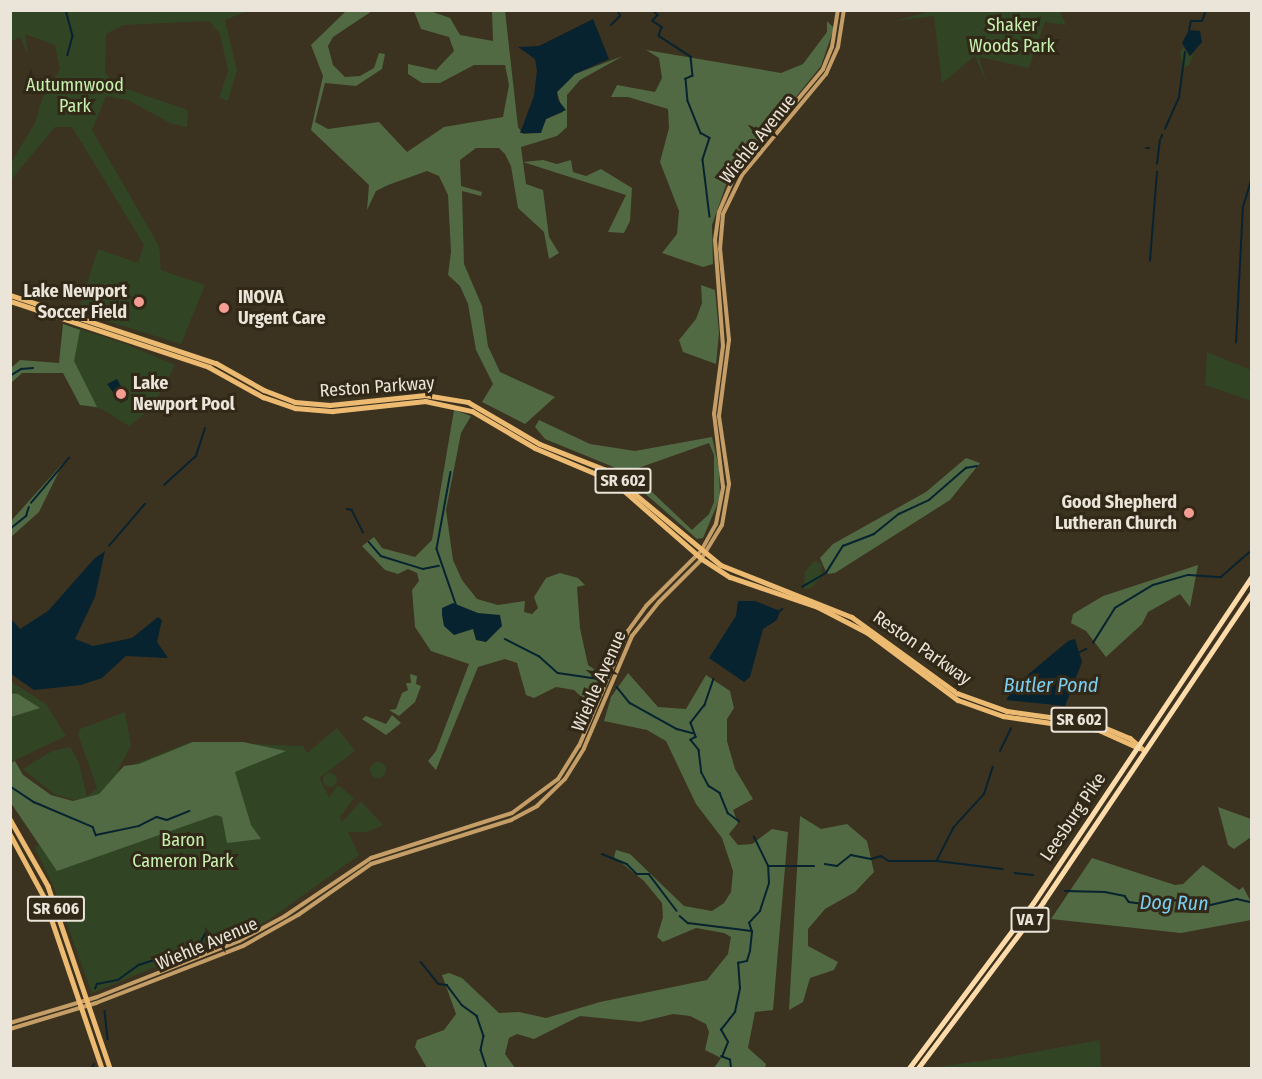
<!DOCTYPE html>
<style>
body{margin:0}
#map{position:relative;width:1262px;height:1079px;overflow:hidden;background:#3c3220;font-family:"Fira Sans Condensed",sans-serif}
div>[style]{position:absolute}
.green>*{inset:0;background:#314525}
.round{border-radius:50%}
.forest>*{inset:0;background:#516a43}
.water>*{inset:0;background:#07232f}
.stream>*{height:1.5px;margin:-0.75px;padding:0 0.75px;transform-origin:0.75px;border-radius:0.75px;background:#07232f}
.secondary>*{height:4px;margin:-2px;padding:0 2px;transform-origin:2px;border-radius:2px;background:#c49e66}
.primary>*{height:4.5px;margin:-2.25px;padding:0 2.25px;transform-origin:2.25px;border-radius:2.25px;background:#ecbb71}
.highway>*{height:5px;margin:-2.5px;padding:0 2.5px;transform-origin:2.5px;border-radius:2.5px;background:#fedba8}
.dots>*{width:16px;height:16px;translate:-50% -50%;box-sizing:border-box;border:3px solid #322817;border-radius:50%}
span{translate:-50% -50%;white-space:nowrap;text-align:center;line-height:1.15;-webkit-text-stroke:6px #322817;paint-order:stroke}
.shield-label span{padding:2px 4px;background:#322817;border:2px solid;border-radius:4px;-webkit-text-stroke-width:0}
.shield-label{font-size:16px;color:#eae4d9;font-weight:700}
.park-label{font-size:18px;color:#c6f1b0}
.street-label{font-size:18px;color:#eae4d9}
.poi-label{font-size:18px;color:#eae4d9;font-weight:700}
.right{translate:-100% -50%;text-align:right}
.left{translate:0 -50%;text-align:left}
.water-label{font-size:20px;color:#7acef2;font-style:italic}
.frame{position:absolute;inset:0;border:12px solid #eae4d9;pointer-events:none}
</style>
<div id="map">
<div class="green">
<i style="clip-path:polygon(934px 10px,1060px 11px,1066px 25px,1045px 22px,1029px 68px,979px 57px,987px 84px,975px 56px,942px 83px,934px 16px,895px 21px)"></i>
<i style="clip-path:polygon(10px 11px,248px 11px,225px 20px,237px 70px,228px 101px,219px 98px,228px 71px,220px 34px,209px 21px,123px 25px,106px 34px,105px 73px,118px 86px,188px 110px,187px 127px,172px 124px,128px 100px,106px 96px,92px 130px,159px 246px,161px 270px,205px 285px,181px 344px,78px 312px,98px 249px,138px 263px,144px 245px,72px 127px,55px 127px,11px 180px,11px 163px,35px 123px,42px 99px,60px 69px,55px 45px,25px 34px,28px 55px,20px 37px,11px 42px)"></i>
<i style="clip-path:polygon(1183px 47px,1189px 56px,1194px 53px,1189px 65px,1183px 68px,1180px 53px)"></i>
<i style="clip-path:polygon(63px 324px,123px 343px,175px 365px,152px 408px,129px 426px,102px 409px,80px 405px,64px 373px,22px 373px,11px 383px,10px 371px,20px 367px,59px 363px)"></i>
<i style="clip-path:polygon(1207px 352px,1251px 370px,1251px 401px,1205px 385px)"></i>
<i style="clip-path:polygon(814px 561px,822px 564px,821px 577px,811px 588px,804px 589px,805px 572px)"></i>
<i style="clip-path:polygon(10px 681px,46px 704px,66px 736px,11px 762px)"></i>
<i style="clip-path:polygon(125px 712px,131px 746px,117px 771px,190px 742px,303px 746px,307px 753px,337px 728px,355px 751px,319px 778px,329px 797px,338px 785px,354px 798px,340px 817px,342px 822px,361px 801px,383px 825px,367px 832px,348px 832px,359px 855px,266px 922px,92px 993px,53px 885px,35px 848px,86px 798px,74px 800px,54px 794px,23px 769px,52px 751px,70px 747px,79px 763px,87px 797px,97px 788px,78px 734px,80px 729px)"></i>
<i class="round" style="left:370px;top:762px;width:16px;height:16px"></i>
<i class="round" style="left:323px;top:773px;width:14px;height:14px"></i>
<i style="clip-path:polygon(1100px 1040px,1101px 1068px,929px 1068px,1003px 1058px)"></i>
</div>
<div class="forest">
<i style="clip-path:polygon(346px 11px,372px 11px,333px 37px,328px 46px,333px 65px,345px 77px,360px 76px,374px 68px,379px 53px,385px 54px,382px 69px,356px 86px,325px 83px,315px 122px,328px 129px,379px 122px,407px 152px,444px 127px,503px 117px,509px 85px,505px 65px,474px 65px,440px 83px,422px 83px,408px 74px,408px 64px,436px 70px,454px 51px,449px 37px,421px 29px,414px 11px,430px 11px,450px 18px,460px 35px,493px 41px,492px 11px,505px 11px,518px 127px,523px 134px,540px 133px,546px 119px,563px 112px,557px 92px,575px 74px,623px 56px,580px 80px,567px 95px,567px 127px,557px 136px,521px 147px,523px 162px,543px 160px,557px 164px,571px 160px,573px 172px,586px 176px,601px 169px,632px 188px,630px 221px,624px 233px,608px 232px,626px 195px,523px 162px,526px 184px,543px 190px,549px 237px,559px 253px,549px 259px,544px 232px,518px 208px,511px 166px,505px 154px,499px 148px,476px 148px,460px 160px,461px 186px,482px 192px,481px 196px,462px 191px,464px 264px,482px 306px,488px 346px,500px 372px,555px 397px,525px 424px,482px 402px,493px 384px,476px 350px,468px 304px,460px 286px,448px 275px,451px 252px,448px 195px,439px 176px,427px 171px,388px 185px,376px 191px,367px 210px,369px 185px,311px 130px,323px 76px,311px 45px)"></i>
<i style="clip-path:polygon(827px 21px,834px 28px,821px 66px,727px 182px,712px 225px,713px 264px,703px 267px,662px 253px,677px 234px,679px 211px,660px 162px,669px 128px,668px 109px,628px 97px,611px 97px,617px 85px,655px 92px,662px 78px,659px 58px,646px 50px,781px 73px,803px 64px,827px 32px)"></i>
<i style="clip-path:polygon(701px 285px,715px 290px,719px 333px,716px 364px,683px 352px,679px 340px,696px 319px,702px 303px)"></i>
<i style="clip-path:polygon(63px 324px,80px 330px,74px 361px,97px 407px,80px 405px,63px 373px,22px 373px,11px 383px,11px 368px,20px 360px,59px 363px)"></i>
<i style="clip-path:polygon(454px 410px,471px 416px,461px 433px,446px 510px,453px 560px,462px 580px,477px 599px,498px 605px,525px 601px,524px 612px,532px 614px,538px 608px,534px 597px,546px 578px,560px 573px,578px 578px,585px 585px,577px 587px,580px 628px,588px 665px,601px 674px,588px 703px,574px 690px,556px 687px,534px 698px,526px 695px,517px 663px,505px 659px,478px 667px,436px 770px,428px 761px,436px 751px,469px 664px,431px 651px,415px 627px,412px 590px,419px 581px,417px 573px,408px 569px,398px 574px,385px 570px,362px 546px,374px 537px,382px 548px,415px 557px,432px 540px)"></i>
<i style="clip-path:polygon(evenodd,539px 420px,590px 444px,635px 451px,712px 437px,719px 468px,720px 498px,703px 538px,697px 539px,616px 468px,545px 439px,535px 427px,539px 420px,709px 443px,714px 455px,714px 502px,709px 514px,692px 530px,630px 471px,709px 443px)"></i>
<i style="clip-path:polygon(966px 458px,980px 463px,950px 500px,835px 573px,827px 574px,820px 558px,833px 544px,926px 492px)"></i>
<i style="clip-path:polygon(63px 463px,39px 512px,11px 537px,11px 521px)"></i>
<i style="clip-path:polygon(1198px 565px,1190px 607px,1180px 594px,1148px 612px,1142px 624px,1106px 657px,1086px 631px,1071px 623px,1073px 614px,1103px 596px)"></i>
<i style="clip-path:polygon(628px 673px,658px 707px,686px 709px,706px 675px,730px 691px,734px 708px,727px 719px,727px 741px,735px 769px,753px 799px,733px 810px,738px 823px,729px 834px,738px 845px,752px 844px,772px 829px,788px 832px,773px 1010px,755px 1012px,748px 1048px,766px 1064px,765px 1068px,714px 1068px,721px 1058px,705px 1050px,709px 1032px,706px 1024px,690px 1016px,673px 1014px,640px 1022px,580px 1016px,534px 1039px,517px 1034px,509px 1038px,505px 1054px,515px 1068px,427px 1068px,415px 1047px,417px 1040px,444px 1030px,456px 1014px,442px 975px,449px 973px,462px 978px,499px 1013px,519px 1012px,546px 1018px,600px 1002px,707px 980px,728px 954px,731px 937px,724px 933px,696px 928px,663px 942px,657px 937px,663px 917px,662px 903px,644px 881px,614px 857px,616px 850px,630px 854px,684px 906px,712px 911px,724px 903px,731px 892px,733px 871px,722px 838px,696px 804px,666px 741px,647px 730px,604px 721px,611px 697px)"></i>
<i style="clip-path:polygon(410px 674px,417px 676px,416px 684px,421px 686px,415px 702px,399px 716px,389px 710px,396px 709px,402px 693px,408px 690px,406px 683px,411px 683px)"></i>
<i style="clip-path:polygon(10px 693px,18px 694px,40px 708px,11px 717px)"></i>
<i style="clip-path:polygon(392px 715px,401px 723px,386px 735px,362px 719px,366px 716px,386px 724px)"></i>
<i style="clip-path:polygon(193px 742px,243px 742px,286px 751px,235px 772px,251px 825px,261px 839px,227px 843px,222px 817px,216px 815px,57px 871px,11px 803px,11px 763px,15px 761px,23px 775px,51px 795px,73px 801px,99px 794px,124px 766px,139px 764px)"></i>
<i style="clip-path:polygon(1218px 807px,1251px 819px,1251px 837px,1234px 849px,1228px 845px)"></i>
<i style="clip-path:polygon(800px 816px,821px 829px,847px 824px,867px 841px,874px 872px,855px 892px,825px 909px,808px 929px,808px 946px,838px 962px,834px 970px,810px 978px,803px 1002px,789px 1010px)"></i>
<i style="clip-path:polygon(1092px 858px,1175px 885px,1183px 884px,1203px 865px,1239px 890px,1243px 887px,1251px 902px,1251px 920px,1181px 933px,1051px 919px)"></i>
</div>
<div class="water">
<i style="clip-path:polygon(593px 19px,609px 59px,575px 74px,557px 92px,558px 100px,566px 110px,546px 119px,541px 133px,520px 133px,534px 96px,537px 70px,535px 59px,518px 47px,539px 46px)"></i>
<i style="clip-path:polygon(1189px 30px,1200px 31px,1202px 42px,1190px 56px,1182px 43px)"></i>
<i style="clip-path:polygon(117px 379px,128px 399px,121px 403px,107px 384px)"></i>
<i style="clip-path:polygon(105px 551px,95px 597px,75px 639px,93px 646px,132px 638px,158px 617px,162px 620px,157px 642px,168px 658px,126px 656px,102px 678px,81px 685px,34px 690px,11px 674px,11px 619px,20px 629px,48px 611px,94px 559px)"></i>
<i style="clip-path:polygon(738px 601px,755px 601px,780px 611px,777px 620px,763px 629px,750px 677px,744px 682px,709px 658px,736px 616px)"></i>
<i style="clip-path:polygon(453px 603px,478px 613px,500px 615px,502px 626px,486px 642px,476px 640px,473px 629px,454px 635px,444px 626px,442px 615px,442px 608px)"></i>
<i style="clip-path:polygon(1075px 639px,1082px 662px,1065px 706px,1006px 700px,1018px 683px,1068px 641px)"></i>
</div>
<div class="stream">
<i style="left:66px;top:10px;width:27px;rotate:75deg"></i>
<i style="left:73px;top:36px;width:20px;rotate:105deg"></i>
<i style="left:653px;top:10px;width:7px;rotate:45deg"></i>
<i style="left:658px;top:15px;width:8px;rotate:130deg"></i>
<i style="left:653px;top:21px;width:11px;rotate:34deg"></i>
<i style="left:662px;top:27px;width:9px;rotate:108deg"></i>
<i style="left:659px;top:36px;width:38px;rotate:33deg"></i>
<i style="left:691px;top:57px;width:19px;rotate:84deg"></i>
<i style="left:693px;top:76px;width:8px;rotate:157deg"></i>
<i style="left:686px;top:79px;width:22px;rotate:85deg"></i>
<i style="left:688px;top:101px;width:35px;rotate:68deg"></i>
<i style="left:701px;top:133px;width:10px;rotate:29deg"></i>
<i style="left:710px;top:138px;width:23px;rotate:108deg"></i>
<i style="left:703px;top:160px;width:57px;rotate:83deg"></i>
<i style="left:611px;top:25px;width:13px;rotate:-45deg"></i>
<i style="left:620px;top:16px;width:7px;rotate:-117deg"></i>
<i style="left:1189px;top:30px;width:9px;rotate:-77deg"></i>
<i style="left:1191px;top:21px;width:11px"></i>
<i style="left:1202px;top:21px;width:12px;rotate:-70deg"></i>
<i style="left:1165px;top:129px;width:35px;rotate:-66deg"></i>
<i style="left:1179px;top:97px;width:45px;rotate:-82.4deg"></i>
<i style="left:1161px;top:138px;width:3px;rotate:-72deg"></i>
<i style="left:1146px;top:148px;width:3px"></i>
<i style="left:1157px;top:164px;width:24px;rotate:-83deg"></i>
<i style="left:1150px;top:261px;width:89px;rotate:-85.5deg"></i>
<i style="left:1236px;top:343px;width:136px;rotate:-87.1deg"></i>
<i style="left:1243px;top:207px;width:30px;rotate:-73deg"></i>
<i style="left:10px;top:376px;width:13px;rotate:-32deg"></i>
<i style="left:21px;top:369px;width:12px;rotate:-5deg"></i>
<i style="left:451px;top:472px;width:78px;rotate:100.3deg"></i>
<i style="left:437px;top:549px;width:58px;rotate:70.9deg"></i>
<i style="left:164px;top:485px;width:43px;rotate:-42.2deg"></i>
<i style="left:196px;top:456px;width:29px;rotate:-72deg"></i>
<i style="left:31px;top:503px;width:59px;rotate:-49.8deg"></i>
<i style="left:347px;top:509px;width:5px;rotate:11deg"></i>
<i style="left:352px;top:510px;width:25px;rotate:63deg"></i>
<i style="left:10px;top:529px;width:21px;rotate:-39deg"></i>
<i style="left:26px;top:516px;width:9px;rotate:-72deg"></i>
<i style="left:369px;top:542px;width:18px;rotate:49deg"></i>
<i style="left:381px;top:556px;width:44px;rotate:17.2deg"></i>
<i style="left:423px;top:569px;width:16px;rotate:-11deg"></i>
<i style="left:109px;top:546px;width:55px;rotate:-49.4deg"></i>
<i style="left:802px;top:587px;width:28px;rotate:-30deg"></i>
<i style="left:826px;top:573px;width:32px;rotate:-58deg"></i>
<i style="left:843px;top:546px;width:33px;rotate:-21deg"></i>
<i style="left:874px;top:534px;width:32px;rotate:-39deg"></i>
<i style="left:899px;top:514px;width:33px;rotate:-25deg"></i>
<i style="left:929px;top:500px;width:49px;rotate:-40.9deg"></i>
<i style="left:966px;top:468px;width:11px;rotate:-10deg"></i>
<i style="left:780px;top:611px;width:3px;rotate:-45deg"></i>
<i style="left:505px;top:639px;width:38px;rotate:27deg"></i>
<i style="left:539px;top:656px;width:25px;rotate:42deg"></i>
<i style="left:558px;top:673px;width:41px;rotate:8.3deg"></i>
<i style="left:1093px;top:643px;width:41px;rotate:-57.8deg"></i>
<i style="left:1115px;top:608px;width:44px;rotate:-31.2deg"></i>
<i style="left:1153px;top:585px;width:37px;rotate:-16deg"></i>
<i style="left:1189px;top:575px;width:32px;rotate:4deg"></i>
<i style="left:1221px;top:577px;width:37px;rotate:-41deg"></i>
<i style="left:1080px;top:652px;width:7px;rotate:-27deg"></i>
<i style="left:714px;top:679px;width:28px;rotate:109deg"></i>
<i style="left:705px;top:705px;width:23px;rotate:128deg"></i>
<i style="left:691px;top:723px;width:15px;rotate:70deg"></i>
<i style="left:696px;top:737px;width:6px;rotate:149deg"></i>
<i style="left:691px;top:740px;width:13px;rotate:51deg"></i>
<i style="left:699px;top:750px;width:23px;rotate:83deg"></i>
<i style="left:702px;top:773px;width:15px;rotate:62deg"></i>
<i style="left:709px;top:786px;width:13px;rotate:32deg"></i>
<i style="left:720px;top:793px;width:22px;rotate:68deg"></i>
<i style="left:728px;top:813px;width:14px;rotate:36deg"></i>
<i style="left:617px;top:687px;width:21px;rotate:51deg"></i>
<i style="left:630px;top:703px;width:54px;rotate:29deg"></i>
<i style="left:677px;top:729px;width:16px;rotate:15deg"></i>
<i style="left:1000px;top:751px;width:25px;rotate:-64deg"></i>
<i style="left:10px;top:786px;width:29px;rotate:34deg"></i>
<i style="left:34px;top:802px;width:64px;rotate:23deg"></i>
<i style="left:93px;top:827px;width:9px;rotate:69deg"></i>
<i style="left:96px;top:835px;width:44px;rotate:-11.8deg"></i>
<i style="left:139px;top:826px;width:20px;rotate:-27deg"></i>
<i style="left:157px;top:817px;width:10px;rotate:17deg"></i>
<i style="left:167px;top:820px;width:24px;rotate:-22deg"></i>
<i style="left:602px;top:854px;width:27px;rotate:22deg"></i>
<i style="left:627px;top:864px;width:14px;rotate:45deg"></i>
<i style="left:637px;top:874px;width:12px"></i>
<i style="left:649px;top:874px;width:46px;rotate:52.9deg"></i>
<i style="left:937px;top:860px;width:36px;rotate:-63deg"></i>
<i style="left:953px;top:828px;width:46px;rotate:-47.6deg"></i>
<i style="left:984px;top:794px;width:28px;rotate:-72deg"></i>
<i style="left:825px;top:864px;width:12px;rotate:9deg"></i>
<i style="left:837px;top:866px;width:18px;rotate:-38deg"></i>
<i style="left:851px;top:855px;width:20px;rotate:11deg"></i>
<i style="left:871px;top:859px;width:10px;rotate:-17deg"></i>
<i style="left:881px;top:856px;width:9px;rotate:32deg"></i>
<i style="left:889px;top:861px;width:48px"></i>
<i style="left:937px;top:861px;width:66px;rotate:6.9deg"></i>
<i style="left:769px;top:866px;width:45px"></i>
<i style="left:1015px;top:873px;width:18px;rotate:6deg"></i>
<i style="left:1065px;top:891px;width:40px;rotate:1.4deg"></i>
<i style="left:1105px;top:892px;width:20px;rotate:11deg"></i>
<i style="left:1125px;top:896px;width:7px;rotate:56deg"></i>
<i style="left:1129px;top:902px;width:21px;rotate:8deg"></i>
<i style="left:1150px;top:905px;width:8px;rotate:-30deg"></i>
<i style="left:1157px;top:901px;width:29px;rotate:-2deg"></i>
<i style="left:1186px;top:900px;width:17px;rotate:24deg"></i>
<i style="left:1202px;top:907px;width:36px;rotate:-13deg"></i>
<i style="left:1237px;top:899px;width:13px;rotate:13deg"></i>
<i style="left:680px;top:916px;width:11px;rotate:41deg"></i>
<i style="left:688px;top:923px;width:64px;rotate:7.1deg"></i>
<i style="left:421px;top:962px;width:28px;rotate:51deg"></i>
<i style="left:439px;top:984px;width:8px;rotate:7deg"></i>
<i style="left:447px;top:985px;width:25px;rotate:53deg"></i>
<i style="left:462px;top:1005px;width:19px;rotate:36deg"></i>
<i style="left:477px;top:1016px;width:21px;rotate:71deg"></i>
<i style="left:484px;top:1036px;width:14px;rotate:102deg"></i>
<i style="left:481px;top:1050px;width:19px;rotate:72deg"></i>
<i style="left:95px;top:989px;width:5px;rotate:-68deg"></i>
<i style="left:97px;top:984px;width:21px;rotate:-11deg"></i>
<i style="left:118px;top:980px;width:26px;rotate:-36deg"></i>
<i style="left:139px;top:965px;width:63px;rotate:-18.4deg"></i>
<i style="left:199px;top:945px;width:13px;rotate:-61deg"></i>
<i style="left:105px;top:1011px;width:28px;rotate:84deg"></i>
<i style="left:92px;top:1068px;width:4px;rotate:-63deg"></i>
<i style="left:723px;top:1068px;width:6px"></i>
<i style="left:731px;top:1068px;width:8px;rotate:-97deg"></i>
<i style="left:730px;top:1060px;width:9px;rotate:-159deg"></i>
<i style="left:722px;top:1057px;width:16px;rotate:-68deg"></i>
<i style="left:728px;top:1042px;width:14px;rotate:-120deg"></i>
<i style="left:721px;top:1030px;width:23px;rotate:-52deg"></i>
<i style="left:735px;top:1012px;width:24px;rotate:-78deg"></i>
<i style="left:740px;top:989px;width:26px;rotate:-94deg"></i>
<i style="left:738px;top:963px;width:9px;rotate:-13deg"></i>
<i style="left:747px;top:961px;width:10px;rotate:-73deg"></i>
<i style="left:750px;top:951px;width:19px;rotate:-84deg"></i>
<i style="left:752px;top:932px;width:9px;rotate:-108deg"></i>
<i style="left:749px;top:923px;width:16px;rotate:-47deg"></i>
<i style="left:760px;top:911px;width:29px;rotate:-72deg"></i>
<i style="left:769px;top:883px;width:17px;rotate:-93deg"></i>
<i style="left:768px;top:866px;width:32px;rotate:-116deg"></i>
</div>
<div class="secondary">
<i style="left:10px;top:1023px;width:91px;rotate:-16.6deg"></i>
<i style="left:97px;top:997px;width:153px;rotate:-21.5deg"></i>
<i style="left:239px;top:941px;width:52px;rotate:-28.5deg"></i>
<i style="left:285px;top:916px;width:104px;rotate:-34deg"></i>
<i style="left:371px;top:858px;width:148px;rotate:-17.7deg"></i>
<i style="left:512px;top:813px;width:57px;rotate:-36.5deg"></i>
<i style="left:558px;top:779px;width:39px;rotate:-58deg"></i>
<i style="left:579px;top:746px;width:125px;rotate:-66.9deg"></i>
<i style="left:628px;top:631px;width:31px;rotate:-54deg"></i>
<i style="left:646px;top:606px;width:78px;rotate:-45deg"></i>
<i style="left:701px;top:551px;width:31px;rotate:-61deg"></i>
<i style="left:716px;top:524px;width:38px;rotate:-79deg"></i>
<i style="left:723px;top:487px;width:74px;rotate:-97deg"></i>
<i style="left:714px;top:414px;width:69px;rotate:-82.5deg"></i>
<i style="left:723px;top:346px;width:106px;rotate:-94.3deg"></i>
<i style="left:715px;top:240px;width:28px;rotate:-82deg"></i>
<i style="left:719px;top:212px;width:39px;rotate:-67deg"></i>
<i style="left:734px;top:176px;width:139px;rotate:-50.2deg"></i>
<i style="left:823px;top:69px;width:24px;rotate:-68deg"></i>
<i style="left:832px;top:47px;width:37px;rotate:-81deg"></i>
<i style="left:10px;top:1029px;width:90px;rotate:-16.8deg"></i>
<i style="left:96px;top:1003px;width:158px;rotate:-21.2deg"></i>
<i style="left:243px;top:946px;width:63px;rotate:-29.4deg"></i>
<i style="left:298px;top:915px;width:89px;rotate:-34.9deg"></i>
<i style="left:371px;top:864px;width:147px;rotate:-17.4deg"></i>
<i style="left:511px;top:820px;width:30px;rotate:-28deg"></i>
<i style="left:537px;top:806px;width:39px;rotate:-44deg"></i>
<i style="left:565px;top:779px;width:36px;rotate:-58deg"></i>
<i style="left:584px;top:748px;width:122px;rotate:-66.8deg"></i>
<i style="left:632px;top:636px;width:43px;rotate:-51.5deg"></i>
<i style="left:659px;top:602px;width:58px;rotate:-45deg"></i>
<i style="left:700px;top:561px;width:42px;rotate:-58.6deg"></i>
<i style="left:722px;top:525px;width:42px;rotate:-80.3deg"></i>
<i style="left:729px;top:484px;width:69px;rotate:-98.4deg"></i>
<i style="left:719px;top:416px;width:77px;rotate:-82.5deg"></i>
<i style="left:729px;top:340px;width:91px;rotate:-95.6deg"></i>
<i style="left:720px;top:249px;width:35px;rotate:-85deg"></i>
<i style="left:723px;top:214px;width:43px;rotate:-64deg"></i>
<i style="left:742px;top:175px;width:131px;rotate:-50.3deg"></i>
<i style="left:826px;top:74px;width:30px;rotate:-66deg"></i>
<i style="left:838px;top:47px;width:37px;rotate:-81deg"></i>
</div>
<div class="primary">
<i style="left:10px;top:295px;width:217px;rotate:18.3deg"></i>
<i style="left:216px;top:363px;width:55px;rotate:29.4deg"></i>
<i style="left:264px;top:390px;width:33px;rotate:21deg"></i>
<i style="left:295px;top:402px;width:35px;rotate:5deg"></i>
<i style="left:330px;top:405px;width:96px;rotate:-6deg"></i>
<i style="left:425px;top:395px;width:44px;rotate:9.2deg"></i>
<i style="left:468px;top:402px;width:83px;rotate:30.3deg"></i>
<i style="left:540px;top:444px;width:71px;rotate:21.5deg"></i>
<i style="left:606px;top:470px;width:149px;rotate:39.6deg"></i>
<i style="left:721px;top:565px;width:141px;rotate:21.7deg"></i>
<i style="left:852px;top:617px;width:130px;rotate:35.9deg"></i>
<i style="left:957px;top:693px;width:53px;rotate:19.8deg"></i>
<i style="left:1007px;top:711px;width:88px;rotate:7.9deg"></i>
<i style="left:1094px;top:723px;width:39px;rotate:23deg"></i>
<i style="left:1130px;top:738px;width:18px;rotate:41deg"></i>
<i style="left:10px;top:301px;width:210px;rotate:18.3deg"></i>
<i style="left:209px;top:367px;width:62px;rotate:29.1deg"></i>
<i style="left:263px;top:397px;width:34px;rotate:19deg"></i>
<i style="left:295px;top:408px;width:38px;rotate:5deg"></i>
<i style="left:333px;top:411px;width:93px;rotate:-6.2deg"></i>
<i style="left:425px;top:401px;width:48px;rotate:12deg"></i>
<i style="left:472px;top:411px;width:73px;rotate:30.4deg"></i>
<i style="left:535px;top:448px;width:85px;rotate:22.9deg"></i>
<i style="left:613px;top:481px;width:118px;rotate:41.2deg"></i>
<i style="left:702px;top:559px;width:33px;rotate:33deg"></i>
<i style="left:730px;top:577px;width:93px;rotate:18.8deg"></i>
<i style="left:818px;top:607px;width:56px;rotate:27.5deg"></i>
<i style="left:868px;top:633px;width:112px;rotate:36.7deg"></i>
<i style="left:958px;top:700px;width:48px;rotate:19.6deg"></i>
<i style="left:1003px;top:716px;width:97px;rotate:8.3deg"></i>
<i style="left:1099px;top:730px;width:44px;rotate:24.2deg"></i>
<i style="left:10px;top:819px;width:77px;rotate:60.4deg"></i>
<i style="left:48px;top:886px;width:192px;rotate:71.2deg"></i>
<i style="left:10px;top:834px;width:72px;rotate:61.6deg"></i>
<i style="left:44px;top:897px;width:181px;rotate:71.3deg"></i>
</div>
<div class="highway">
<i style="left:909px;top:1068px;width:206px;rotate:-53.1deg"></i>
<i style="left:1033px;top:903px;width:394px;rotate:-56.2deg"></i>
<i style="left:918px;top:1068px;width:208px;rotate:-53deg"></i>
<i style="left:1043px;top:902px;width:374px;rotate:-56deg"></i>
</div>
<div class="dots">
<i style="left:139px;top:302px;background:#f59c93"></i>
<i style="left:224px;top:308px;background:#f59c93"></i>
<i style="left:121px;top:394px;background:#f59c93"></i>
<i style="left:1189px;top:513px;background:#f59c93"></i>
</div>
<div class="shield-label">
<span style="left:623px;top:481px">SR 602</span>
<span style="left:1079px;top:720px">SR 602</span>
<span style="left:56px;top:909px">SR 606</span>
<span style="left:1030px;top:920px">VA 7</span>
</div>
<div class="park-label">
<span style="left:1012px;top:36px">Shaker<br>Woods Park</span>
<span style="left:75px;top:96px">Autumnwood<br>Park</span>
<span style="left:183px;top:851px">Baron<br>Cameron Park</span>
</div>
<div class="street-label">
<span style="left:758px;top:139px;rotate:-51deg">Wiehle Avenue</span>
<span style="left:377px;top:387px;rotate:-4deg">Reston Parkway</span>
<span style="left:922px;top:648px;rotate:35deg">Reston Parkway</span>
<span style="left:599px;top:681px;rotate:-66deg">Wiehle Avenue</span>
<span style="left:1073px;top:817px;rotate:-56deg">Leesburg Pike</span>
<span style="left:207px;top:944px;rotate:-23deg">Wiehle Avenue</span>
</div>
<div class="poi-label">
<span class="right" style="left:127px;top:302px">Lake Newport<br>Soccer Field</span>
<span class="left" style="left:238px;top:308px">INOVA<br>Urgent Care</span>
<span class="left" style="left:133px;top:394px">Lake<br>Newport Pool</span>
<span class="right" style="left:1177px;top:513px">Good Shepherd<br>Lutheran Church</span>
</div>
<div class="water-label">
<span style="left:1051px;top:685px">Butler Pond</span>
<span style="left:1174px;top:903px;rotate:1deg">Dog Run</span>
</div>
<div class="frame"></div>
</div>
